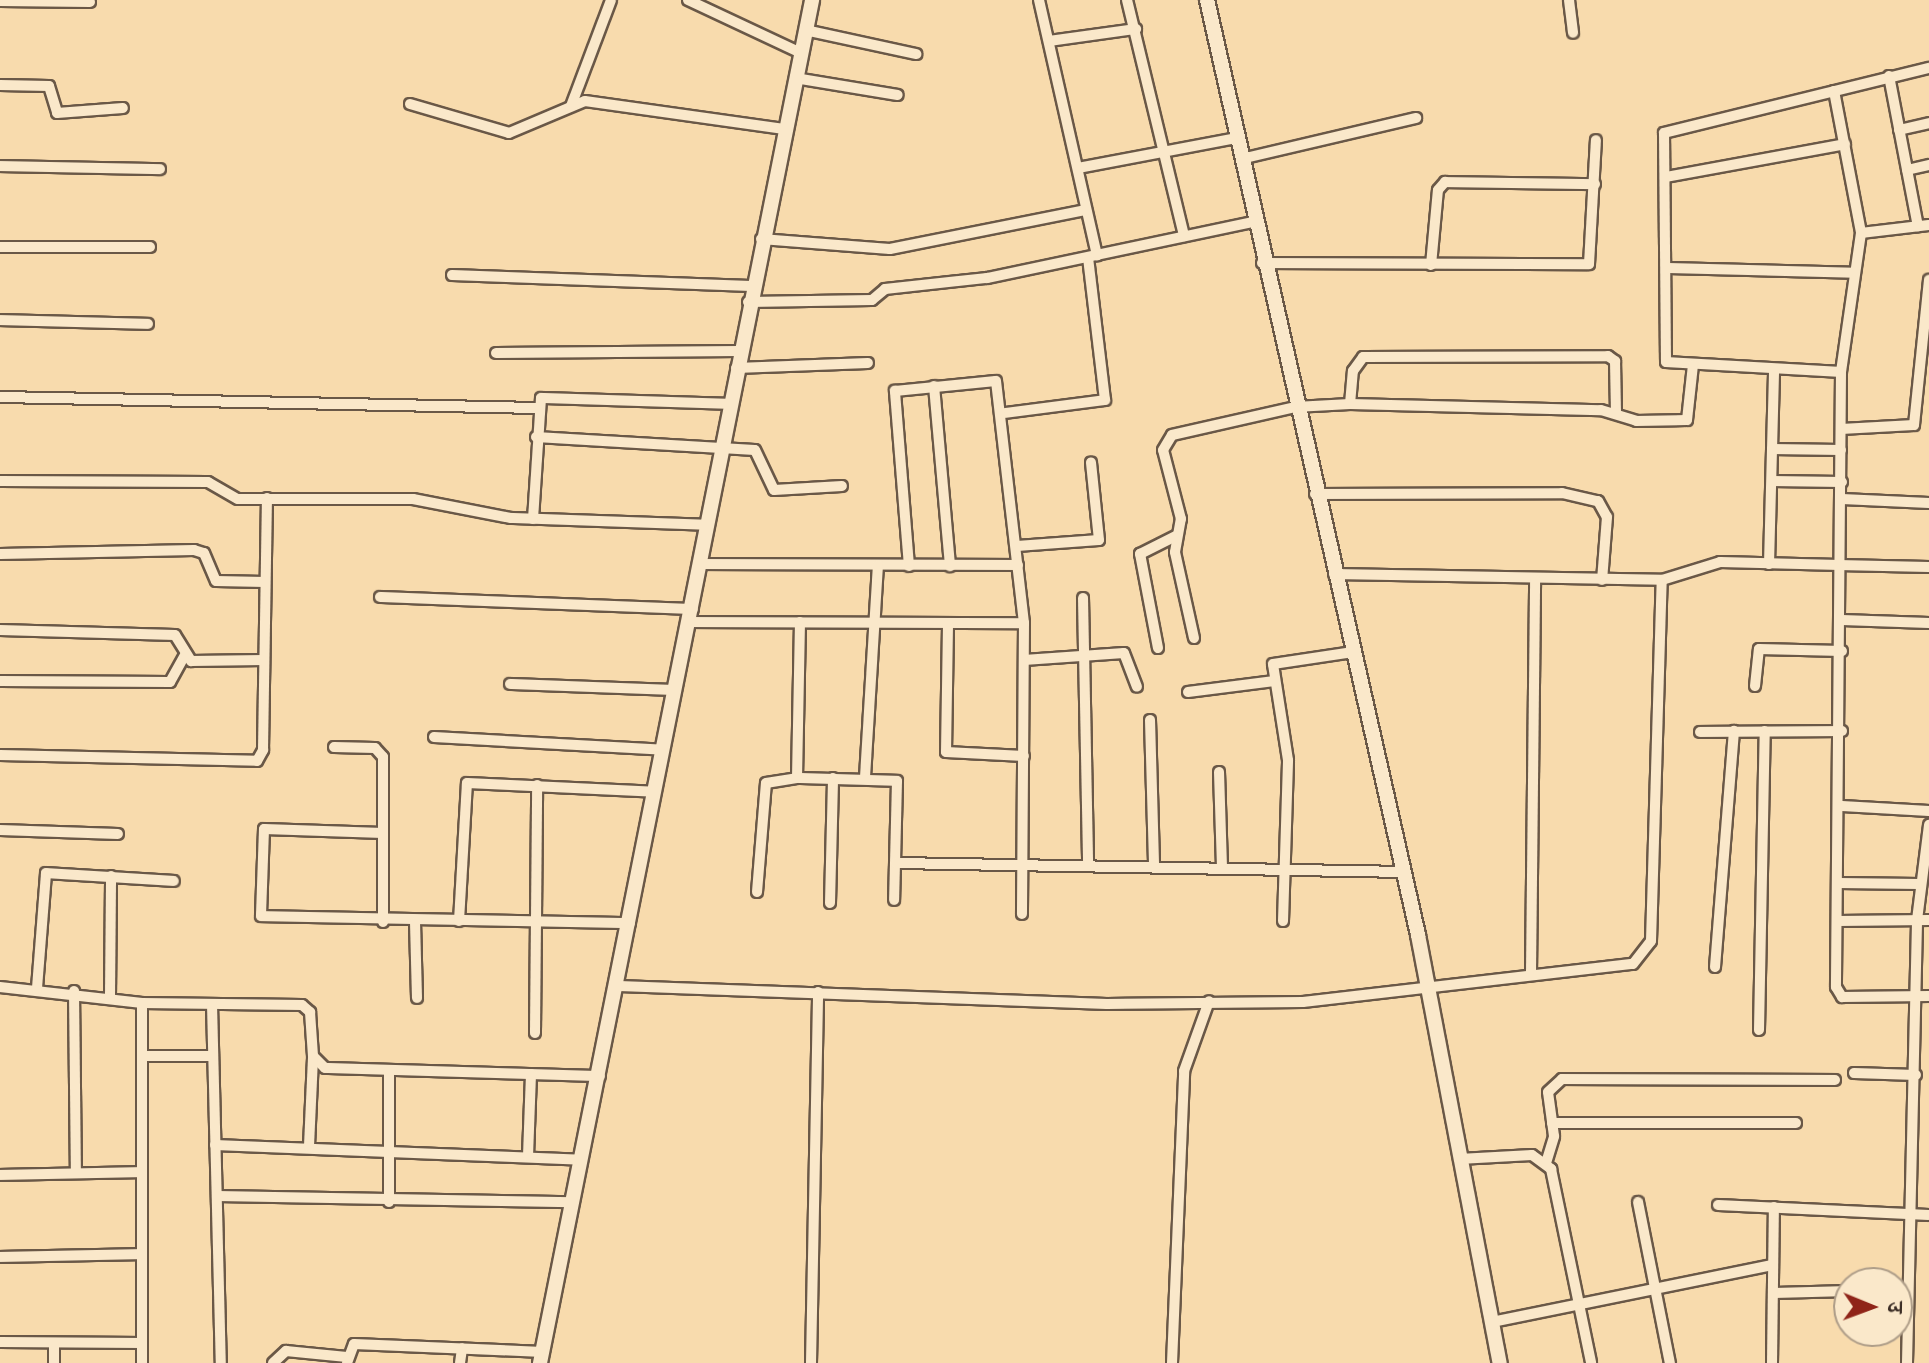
<!DOCTYPE html>
<meta charset="utf-8">
<style>
body{margin:0}
#map{position:relative;width:1929px;height:1363px;overflow:hidden;background:#f8dbad;font-family:Cardo,"Noto Serif Devanagari",serif}
div>[style]{position:absolute}
.roads{filter:drop-shadow(2px 0 #6a5847) drop-shadow(-2px 0 #6a5847) drop-shadow(0 2px #6a5847) drop-shadow(0 -2px #6a5847)}
.street>*{height:10px;margin:-5px;padding:0 5px;transform-origin:5px;border-radius:5px;background:#fae8ca}
.secondary>*{height:14px;margin:-7px;padding:0 7px;transform-origin:7px;border-radius:7px;background:#fae8ca}
span{translate:-50% -50%;white-space:nowrap;text-align:center;line-height:1.15;-webkit-text-stroke:8px #fae8ca;paint-order:stroke}
.north{position:absolute;left:1833px;top:1267px;width:80px;height:80px;box-sizing:border-box;background:#fae8ca;border:2px solid #ae9d88;border-radius:50%;rotate:91deg;font-size:22px;font-weight:700;line-height:32px;text-align:center;color:#3b2d25}
.north::after{content:'';display:block;margin:auto;width:28px;height:36px;background:#8f2418;clip-path:polygon(50% 0,100% 100%,50% 72%,0 100%)}
</style>
<div id="map">
<div class="roads">
<div class="street">
<i style="left:688px;top:0;width:123px;rotate:25.1deg"></i>
<i style="left:1039px;top:0;width:262px;rotate:77.2deg"></i>
<i style="left:1127px;top:0;width:243px;rotate:76.4deg"></i>
<i style="left:1569px;top:0;width:33px;rotate:83deg"></i>
<i style="left:0;top:1px;width:90px;rotate:0.6deg"></i>
<i style="left:805px;top:30px;width:114px;rotate:12.2deg"></i>
<i style="left:1049px;top:41px;width:88px;rotate:-7.9deg"></i>
<i style="left:1889px;top:76px;width:153px;rotate:79.1deg"></i>
<i style="left:795px;top:78px;width:104px;rotate:9.4deg"></i>
<i style="left:0;top:85px;width:49px;rotate:1.2deg"></i>
<i style="left:49px;top:86px;width:28px;rotate:73deg"></i>
<i style="left:57px;top:113px;width:66px;rotate:-4.3deg"></i>
<i style="left:1834px;top:91px;width:145px;rotate:79.2deg"></i>
<i style="left:1861px;top:233px;width:140px;rotate:98.2deg"></i>
<i style="left:1841px;top:372px;width:615px;rotate:90.47deg"></i>
<i style="left:1836px;top:987px;width:12px;rotate:59deg"></i>
<i style="left:1842px;top:997px;width:87px;rotate:-0.7deg"></i>
<i style="left:410px;top:104px;width:103px;rotate:16.3deg"></i>
<i style="left:509px;top:133px;width:82px;rotate:-22.8deg"></i>
<i style="left:585px;top:101px;width:201px;rotate:8deg"></i>
<i style="left:571px;top:106px;width:113px;rotate:-69.3deg"></i>
<i style="left:1899px;top:130px;width:31px;rotate:-13deg"></i>
<i style="left:1241px;top:159px;width:180px;rotate:-13.2deg"></i>
<i style="left:0;top:166px;width:160px;rotate:1.1deg"></i>
<i style="left:1078px;top:168px;width:162px;rotate:-10.7deg"></i>
<i style="left:1907px;top:170px;width:23px;rotate:-13deg"></i>
<i style="left:1666px;top:177px;width:182px;rotate:-10.4deg"></i>
<i style="left:1861px;top:233px;width:68px;rotate:-6.7deg"></i>
<i style="left:761px;top:239px;width:129px;rotate:4.4deg"></i>
<i style="left:890px;top:249px;width:200px;rotate:-11.3deg"></i>
<i style="left:0;top:247px;width:150px"></i>
<i style="left:1262px;top:263px;width:327px;rotate:0.2deg"></i>
<i style="left:1589px;top:264px;width:124px;rotate:-86.8deg"></i>
<i style="left:1431px;top:265px;width:75px;rotate:-84.7deg"></i>
<i style="left:1438px;top:190px;width:11px;rotate:-49deg"></i>
<i style="left:1445px;top:182px;width:150px;rotate:0.8deg"></i>
<i style="left:1668px;top:268px;width:186px;rotate:1.5deg"></i>
<i style="left:452px;top:275px;width:299px;rotate:2.1deg"></i>
<i style="left:748px;top:302px;width:124px;rotate:-0.9deg"></i>
<i style="left:872px;top:300px;width:17px;rotate:-40deg"></i>
<i style="left:885px;top:289px;width:103px;rotate:-6.2deg"></i>
<i style="left:987px;top:278px;width:272px;rotate:-11.9deg"></i>
<i style="left:0;top:320px;width:148px;rotate:1.5deg"></i>
<i style="left:496px;top:353px;width:243px;rotate:-0.5deg"></i>
<i style="left:736px;top:368px;width:132px;rotate:-2.2deg"></i>
<i style="left:1841px;top:372px;width:175px;rotate:-176.7deg"></i>
<i style="left:1666px;top:362px;width:229px;rotate:-90.5deg"></i>
<i style="left:1664px;top:133px;width:273px;rotate:-13.8deg"></i>
<i style="left:934px;top:386px;width:181px;rotate:84.9deg"></i>
<i style="left:0;top:397px;width:537px;rotate:1.17deg"></i>
<i style="left:1350px;top:404px;width:33px;rotate:-85deg"></i>
<i style="left:1353px;top:371px;width:17px;rotate:-54deg"></i>
<i style="left:1363px;top:357px;width:245px;rotate:-0.2deg"></i>
<i style="left:1608px;top:356px;width:9px;rotate:36deg"></i>
<i style="left:1615px;top:361px;width:52px;rotate:88.9deg"></i>
<i style="left:1005px;top:413px;width:101px;rotate:-7.4deg"></i>
<i style="left:1105px;top:400px;width:143px;rotate:-96.8deg"></i>
<i style="left:1841px;top:429px;width:73px;rotate:-3.1deg"></i>
<i style="left:1914px;top:425px;width:146px;rotate:-84.1deg"></i>
<i style="left:536px;top:437px;width:219px;rotate:3.4deg"></i>
<i style="left:755px;top:450px;width:44px;rotate:64.6deg"></i>
<i style="left:774px;top:490px;width:68px;rotate:-3.4deg"></i>
<i style="left:1772px;top:449px;width:69px;rotate:0.8deg"></i>
<i style="left:0;top:481px;width:208px;rotate:0.3deg"></i>
<i style="left:208px;top:482px;width:34px;rotate:30deg"></i>
<i style="left:238px;top:499px;width:175px"></i>
<i style="left:413px;top:499px;width:100px;rotate:11deg"></i>
<i style="left:511px;top:518px;width:197px;rotate:2deg"></i>
<i style="left:1772px;top:481px;width:70px;rotate:0.8deg"></i>
<i style="left:1315px;top:494px;width:247px;rotate:-0.2deg"></i>
<i style="left:1562px;top:493px;width:37px;rotate:13deg"></i>
<i style="left:1598px;top:501px;width:18px;rotate:61deg"></i>
<i style="left:1607px;top:517px;width:63px;rotate:94.5deg"></i>
<i style="left:1842px;top:499px;width:87px;rotate:2.6deg"></i>
<i style="left:533px;top:519px;width:121px;rotate:-86.2deg"></i>
<i style="left:541px;top:398px;width:188px;rotate:1.8deg"></i>
<i style="left:1017px;top:546px;width:82px;rotate:-4.2deg"></i>
<i style="left:1099px;top:540px;width:78px;rotate:-95.9deg"></i>
<i style="left:0;top:554px;width:194px;rotate:-1.2deg"></i>
<i style="left:194px;top:550px;width:10px;rotate:17deg"></i>
<i style="left:204px;top:553px;width:30px;rotate:67deg"></i>
<i style="left:216px;top:581px;width:49px;rotate:1.2deg"></i>
<i style="left:701px;top:564px;width:317px;rotate:0.2deg"></i>
<i style="left:1769px;top:564px;width:194px;rotate:-88.5deg"></i>
<i style="left:909px;top:566px;width:176px;rotate:-94.6deg"></i>
<i style="left:895px;top:391px;width:101px;rotate:-5.7deg"></i>
<i style="left:996px;top:381px;width:244px;rotate:83.4deg"></i>
<i style="left:1024px;top:623px;width:291px;rotate:90.4deg"></i>
<i style="left:1334px;top:574px;width:328px;rotate:1deg"></i>
<i style="left:1662px;top:580px;width:61px;rotate:-17.2deg"></i>
<i style="left:1720px;top:562px;width:209px;rotate:1.4deg"></i>
<i style="left:380px;top:597px;width:313px;rotate:2.2deg"></i>
<i style="left:1083px;top:598px;width:265px;rotate:88.9deg"></i>
<i style="left:1842px;top:620px;width:87px;rotate:2deg"></i>
<i style="left:690px;top:622px;width:334px;rotate:0.2deg"></i>
<i style="left:948px;top:625px;width:127px;rotate:90.9deg"></i>
<i style="left:946px;top:752px;width:78px;rotate:2.9deg"></i>
<i style="left:0;top:630px;width:175px;rotate:1.6deg"></i>
<i style="left:175px;top:635px;width:31px;rotate:58deg"></i>
<i style="left:191px;top:661px;width:73px;rotate:-0.8deg"></i>
<i style="left:1194px;top:638px;width:88px;rotate:-102.5deg"></i>
<i style="left:1175px;top:552px;width:34px;rotate:-80deg"></i>
<i style="left:1181px;top:519px;width:71px;rotate:-104.6deg"></i>
<i style="left:1163px;top:450px;width:17px;rotate:-59deg"></i>
<i style="left:1172px;top:435px;width:126px;rotate:-12.8deg"></i>
<i style="left:1295px;top:407px;width:55px;rotate:-3.1deg"></i>
<i style="left:1350px;top:404px;width:251px;rotate:1.4deg"></i>
<i style="left:1601px;top:410px;width:37px;rotate:17deg"></i>
<i style="left:1636px;top:421px;width:51px;rotate:-1.1deg"></i>
<i style="left:1687px;top:420px;width:55px;rotate:-83.8deg"></i>
<i style="left:1158px;top:648px;width:96px;rotate:-100.8deg"></i>
<i style="left:1140px;top:554px;width:40px;rotate:-26.6deg"></i>
<i style="left:1024px;top:660px;width:100px;rotate:-4deg"></i>
<i style="left:1124px;top:653px;width:36px;rotate:69deg"></i>
<i style="left:0;top:681px;width:170px;rotate:0.3deg"></i>
<i style="left:170px;top:682px;width:31px;rotate:-61deg"></i>
<i style="left:510px;top:684px;width:166px;rotate:2.1deg"></i>
<i style="left:1755px;top:686px;width:37px;rotate:-84deg"></i>
<i style="left:1759px;top:649px;width:83px;rotate:1.4deg"></i>
<i style="left:1188px;top:692px;width:87px;rotate:-7.3deg"></i>
<i style="left:1150px;top:720px;width:145px;rotate:88.4deg"></i>
<i style="left:1700px;top:732px;width:142px;rotate:-0.4deg"></i>
<i style="left:434px;top:737px;width:230px;rotate:3.2deg"></i>
<i style="left:334px;top:747px;width:41px;rotate:1.4deg"></i>
<i style="left:375px;top:748px;width:12px;rotate:48deg"></i>
<i style="left:383px;top:757px;width:165px;rotate:90deg"></i>
<i style="left:0;top:755px;width:257px;rotate:1.3deg"></i>
<i style="left:257px;top:761px;width:13px;rotate:-61deg"></i>
<i style="left:263px;top:750px;width:252px;rotate:-89.1deg"></i>
<i style="left:1219px;top:772px;width:94px;rotate:88.2deg"></i>
<i style="left:865px;top:777px;width:212px;rotate:-86.5deg"></i>
<i style="left:797px;top:778px;width:100px;rotate:1.7deg"></i>
<i style="left:897px;top:781px;width:119px;rotate:91.4deg"></i>
<i style="left:1842px;top:806px;width:87px;rotate:3.3deg"></i>
<i style="left:0;top:830px;width:118px;rotate:1.9deg"></i>
<i style="left:383px;top:833px;width:119px;rotate:-178.1deg"></i>
<i style="left:264px;top:829px;width:87px;rotate:92deg"></i>
<i style="left:261px;top:916px;width:369px;rotate:1.1deg"></i>
<i style="left:896px;top:863px;width:508px;rotate:1.01deg"></i>
<i style="left:1839px;top:883px;width:80px;rotate:0.7deg"></i>
<i style="left:757px;top:892px;width:109px;rotate:-85.3deg"></i>
<i style="left:766px;top:783px;width:31px;rotate:-9deg"></i>
<i style="left:797px;top:778px;width:156px;rotate:-88.9deg"></i>
<i style="left:830px;top:903px;width:125px;rotate:-88.6deg"></i>
<i style="left:459px;top:921px;width:138px;rotate:-86.7deg"></i>
<i style="left:467px;top:783px;width:188px;rotate:2.7deg"></i>
<i style="left:1283px;top:921px;width:161px;rotate:-88.2deg"></i>
<i style="left:1288px;top:760px;width:97px;rotate:-98.9deg"></i>
<i style="left:1273px;top:664px;width:81px;rotate:-8.5deg"></i>
<i style="left:1838px;top:921px;width:91px;rotate:-0.6deg"></i>
<i style="left:415px;top:922px;width:76px;rotate:88.5deg"></i>
<i style="left:1715px;top:967px;width:237px;rotate:-85.4deg"></i>
<i style="left:1531px;top:973px;width:393px;rotate:-89.4deg"></i>
<i style="left:619px;top:986px;width:488px;rotate:2.1deg"></i>
<i style="left:1107px;top:1004px;width:196px;rotate:-0.6deg"></i>
<i style="left:1303px;top:1002px;width:332px;rotate:-6.6deg"></i>
<i style="left:1633px;top:964px;width:29px;rotate:-52deg"></i>
<i style="left:1651px;top:941px;width:361px;rotate:-88.3deg"></i>
<i style="left:0;top:987px;width:143px;rotate:6.4deg"></i>
<i style="left:142px;top:1003px;width:160px;rotate:0.7deg"></i>
<i style="left:302px;top:1005px;width:11px;rotate:41deg"></i>
<i style="left:310px;top:1012px;width:44px;rotate:86.1deg"></i>
<i style="left:313px;top:1056px;width:17px;rotate:45deg"></i>
<i style="left:325px;top:1068px;width:275px;rotate:1.7deg"></i>
<i style="left:37px;top:988px;width:115px;rotate:-85.5deg"></i>
<i style="left:46px;top:873px;width:128px;rotate:3.6deg"></i>
<i style="left:74px;top:991px;width:181px;rotate:89.4deg"></i>
<i style="left:110px;top:997px;width:121px;rotate:-89.5deg"></i>
<i style="left:142px;top:1003px;width:360px;rotate:90deg"></i>
<i style="left:212px;top:1004px;width:359px;rotate:88.6deg"></i>
<i style="left:1759px;top:1030px;width:299px;rotate:-88.9deg"></i>
<i style="left:535px;top:1033px;width:248px;rotate:-89.5deg"></i>
<i style="left:142px;top:1056px;width:71px"></i>
<i style="left:1854px;top:1073px;width:62px;rotate:1.8deg"></i>
<i style="left:1552px;top:1123px;width:244px"></i>
<i style="left:215px;top:1145px;width:367px;rotate:2.3deg"></i>
<i style="left:309px;top:1146px;width:88px;rotate:-87.4deg"></i>
<i style="left:528px;top:1156px;width:82px;rotate:-87.9deg"></i>
<i style="left:1459px;top:1159px;width:73px;rotate:-3.1deg"></i>
<i style="left:1532px;top:1155px;width:24px;rotate:36deg"></i>
<i style="left:1551px;top:1169px;width:198px;rotate:78.3deg"></i>
<i style="left:1546px;top:1163px;width:28px;rotate:-73deg"></i>
<i style="left:1554px;top:1136px;width:44px;rotate:-97.8deg"></i>
<i style="left:1548px;top:1092px;width:19px;rotate:-43deg"></i>
<i style="left:1562px;top:1079px;width:273px;rotate:0.2deg"></i>
<i style="left:0;top:1175px;width:141px;rotate:-1.2deg"></i>
<i style="left:217px;top:1196px;width:356px;rotate:1deg"></i>
<i style="left:389px;top:1202px;width:131px;rotate:-90deg"></i>
<i style="left:1638px;top:1202px;width:164px;rotate:78.8deg"></i>
<i style="left:1718px;top:1205px;width:211px;rotate:2.7deg"></i>
<i style="left:0;top:1257px;width:141px;rotate:-1.2deg"></i>
<i style="left:1774px;top:1293px;width:75px;rotate:-1.5deg"></i>
<i style="left:1492px;top:1322px;width:286px;rotate:-11.5deg"></i>
<i style="left:0;top:1342px;width:142px;rotate:0.4deg"></i>
<i style="left:54px;top:1363px;width:18px;rotate:-90deg"></i>
<i style="left:273px;top:1363px;width:18px;rotate:-43deg"></i>
<i style="left:286px;top:1351px;width:61px;rotate:5.6deg"></i>
<i style="left:347px;top:1363px;width:20px;rotate:-70deg"></i>
<i style="left:354px;top:1344px;width:189px;rotate:2.4deg"></i>
<i style="left:460px;top:1363px;width:15px;rotate:-82deg"></i>
<i style="left:811px;top:1363px;width:371px;rotate:-88.9deg"></i>
<i style="left:1172px;top:1363px;width:292px;rotate:-87.6deg"></i>
<i style="left:1184px;top:1071px;width:74px;rotate:-70.3deg"></i>
<i style="left:1772px;top:1363px;width:156px;rotate:-89.3deg"></i>
<i style="left:1907px;top:1363px;width:443px;rotate:-88.7deg"></i>
<i style="left:1917px;top:920px;width:96px;rotate:-82.8deg"></i>
</div>
<div class="secondary">
<i style="left:1207px;top:0;width:959px;rotate:77.28deg"></i>
<i style="left:1418px;top:935px;width:436px;rotate:79.2deg"></i>
<i style="left:540px;top:1363px;width:1390px;rotate:-78.71deg"></i>
</div>
</div>
<div class="north">उ</div>
</div>
